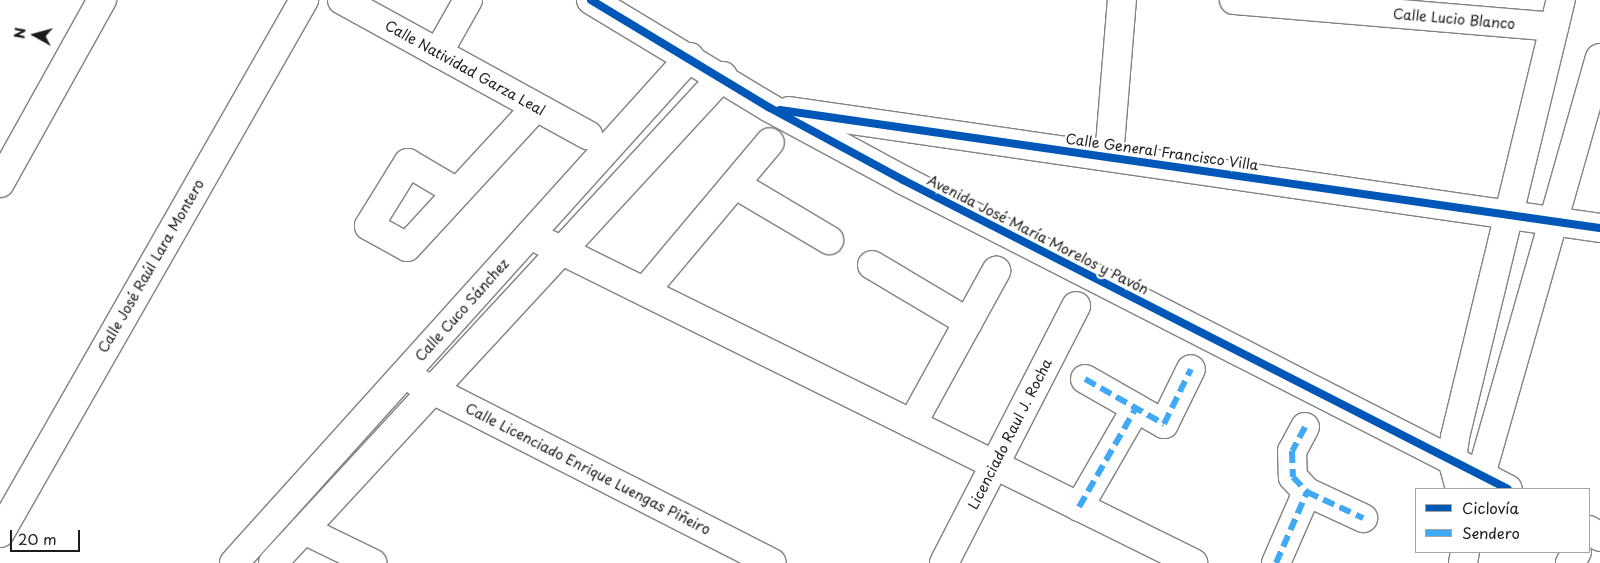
<!DOCTYPE html>
<meta charset="utf-8">
<style>
body{margin:0}
#map{position:relative;width:1600px;height:563px;overflow:hidden;background:#fff;font-family:"Playpen Sans",sans-serif}
div>[style]{position:absolute}
.roads{filter:drop-shadow(1px 0 #828282) drop-shadow(-1px 0 #828282) drop-shadow(0 1px #828282) drop-shadow(0 -1px #828282)}
.minor>*{height:28px;margin:-14px;padding:0 14px;transform-origin:14px;border-radius:14px;background:#fff}
.quiet>*{height:6px;margin-top:-3px;transform-origin:0;background:repeating-linear-gradient(90deg,#3fa9f5 0 12px,transparent 0 18px)}
.cycleway>*{height:8px;margin:-4px;padding:0 4px;transform-origin:4px;border-radius:4px;background:#0057b8}
span{translate:-50% -50%;white-space:nowrap;text-align:center;line-height:1.15;-webkit-text-stroke:4.5px #fff;paint-order:stroke}
.street-label{font-size:14px;color:#1c1c1c}
.legend{position:absolute;left:1415px;top:488px;width:175px;height:65px;box-sizing:border-box;background:#fff;border:1px solid #a4a4a4;margin:0;padding:6px 9px;list-style:none;font-size:15px;color:#1c1c1c}
.legend li{display:flex;align-items:center;gap:10px;height:25px}
.legend b{width:25px;border:1px solid #a4a4a4}
.north{position:absolute;left:10px;top:10px;width:50px;height:50px;-webkit-text-stroke:4px #fff;paint-order:stroke;rotate:277deg;font-size:14px;font-weight:700;line-height:20px;text-align:center;color:#1c1c1c}
.north::after{content:'';display:block;margin:auto;width:18px;height:22px;background:#1c1c1c;clip-path:polygon(50% 0,100% 100%,50% 72%,0 100%)}
.scale{position:absolute;left:10px;top:530px;width:70px;height:22px;box-sizing:border-box;border:2px solid #1c1c1c;border-top:0;padding-left:6px;font-size:15px;line-height:18px;white-space:nowrap;color:#1c1c1c;-webkit-text-stroke:4px #fff;paint-order:stroke}
</style>
<div id="map">
<div class="roads">
<div class="minor">
<i style="left:342px;top:0;width:281px;rotate:28.8deg"></i>
<i style="left:591px;top:0;width:209px;rotate:31.1deg"></i>
<i style="left:770px;top:108px;width:151px;rotate:28.4deg"></i>
<i style="left:903px;top:180px;width:679px;rotate:27.06deg"></i>
<i style="left:1234px;top:0;width:321px;rotate:4.8deg"></i>
<i style="left:438px;top:53px;width:61px;rotate:-60.5deg"></i>
<i style="left:789px;top:111px;width:819px;rotate:8.21deg"></i>
<i style="left:1109px;top:157px;width:158px;rotate:-85.3deg"></i>
<i style="left:0;top:183px;width:210px;rotate:-60.9deg"></i>
<i style="left:738px;top:186px;width:106px;rotate:30.7deg"></i>
<i style="left:457px;top:192px;width:57px;rotate:-149.4deg"></i>
<i style="left:408px;top:163px;width:74px;rotate:121.8deg"></i>
<i style="left:369px;top:226px;width:43px;rotate:28.9deg"></i>
<i style="left:407px;top:247px;width:190px;rotate:-47.3deg"></i>
<i style="left:530px;top:235px;width:740px;rotate:26.32deg"></i>
<i style="left:872px;top:265px;width:112px;rotate:30.7deg"></i>
<i style="left:645px;top:291px;width:194px;rotate:-50deg"></i>
<i style="left:1085px;top:379px;width:91px;rotate:29.7deg"></i>
<i style="left:1164px;top:424px;width:61px;rotate:-63.9deg"></i>
<i style="left:417px;top:382px;width:398px;rotate:27deg"></i>
<i style="left:912px;top:424px;width:175px;rotate:-61.2deg"></i>
<i style="left:1305px;top:427px;width:27px;rotate:118deg"></i>
<i style="left:1292px;top:451px;width:26px;rotate:88deg"></i>
<i style="left:1293px;top:477px;width:21px;rotate:47deg"></i>
<i style="left:1307px;top:492px;width:62px;rotate:24.9deg"></i>
<i style="left:1460px;top:489px;width:31px;rotate:-105deg"></i>
<i style="left:1452px;top:459px;width:22px;rotate:-82deg"></i>
<i style="left:1455px;top:437px;width:450px;rotate:-76.4deg"></i>
<i style="left:1477px;top:489px;width:448px;rotate:-74.1deg"></i>
<i style="left:1079px;top:507px;width:114px;rotate:-60.1deg"></i>
<i style="left:304px;top:530px;width:76px;rotate:25.9deg"></i>
<i style="left:1589px;top:530px;width:13px;rotate:32deg"></i>
<i style="left:0;top:533px;width:614px;rotate:-60.3deg"></i>
<i style="left:234px;top:563px;width:681px;rotate:-47.98deg"></i>
<i style="left:273px;top:563px;width:663px;rotate:-47.26deg"></i>
<i style="left:944px;top:563px;width:289px;rotate:-62.8deg"></i>
<i style="left:1276px;top:563px;width:77px;rotate:-66.4deg"></i>
<i style="left:1463px;top:563px;width:11px;rotate:-80deg"></i>
<i style="left:1570px;top:563px;width:13px;rotate:-58deg"></i>
</div>
</div>
<div class="quiet">
<i style="left:1085px;top:379px;width:91px;rotate:29.7deg"></i>
<i style="left:1164px;top:424px;width:61px;rotate:-63.9deg"></i>
<i style="left:1305px;top:427px;width:27px;rotate:118deg"></i>
<i style="left:1292px;top:451px;width:26px;rotate:88deg"></i>
<i style="left:1293px;top:477px;width:21px;rotate:47deg"></i>
<i style="left:1307px;top:492px;width:62px;rotate:24.9deg"></i>
<i style="left:1079px;top:507px;width:114px;rotate:-60.1deg"></i>
<i style="left:1276px;top:563px;width:77px;rotate:-66.4deg"></i>
</div>
<div class="cycleway">
<i style="left:591px;top:0;width:209px;rotate:31.1deg"></i>
<i style="left:770px;top:108px;width:151px;rotate:28.4deg"></i>
<i style="left:903px;top:180px;width:679px;rotate:27.06deg"></i>
<i style="left:780px;top:110px;width:828px;rotate:8.19deg"></i>
</div>
<div class="street-label">
<span style="left:1454px;top:19px;rotate:5deg">Calle Lucio Blanco</span>
<span style="left:465px;top:68px;rotate:29deg">Calle Natividad Garza Leal</span>
<span style="left:1162px;top:152px;rotate:8deg">Calle General Francisco Villa</span>
<span style="left:1038px;top:235px;rotate:27deg">Avenida José María Morelos y Pavón</span>
<span style="left:151px;top:266px;rotate:-60deg">Calle José Raúl Lara Montero</span>
<span style="left:462px;top:310px;rotate:-48deg">Calle Cuco Sánchez</span>
<span style="left:1010px;top:434px;rotate:-63deg">Licenciado Raul J. Rocha</span>
<span style="left:588px;top:469px;rotate:27deg">Calle Licenciado Enrique Luengas Piñeiro</span>
</div>
<ul class="legend">
<li><b style="height:6px;background:#0057b8"></b>Ciclovía</li>
<li><b style="height:6px;background:#3fa9f5"></b>Sendero</li>
</ul>
<div class="north">N</div>
<div class="scale">20 m</div>
</div>
